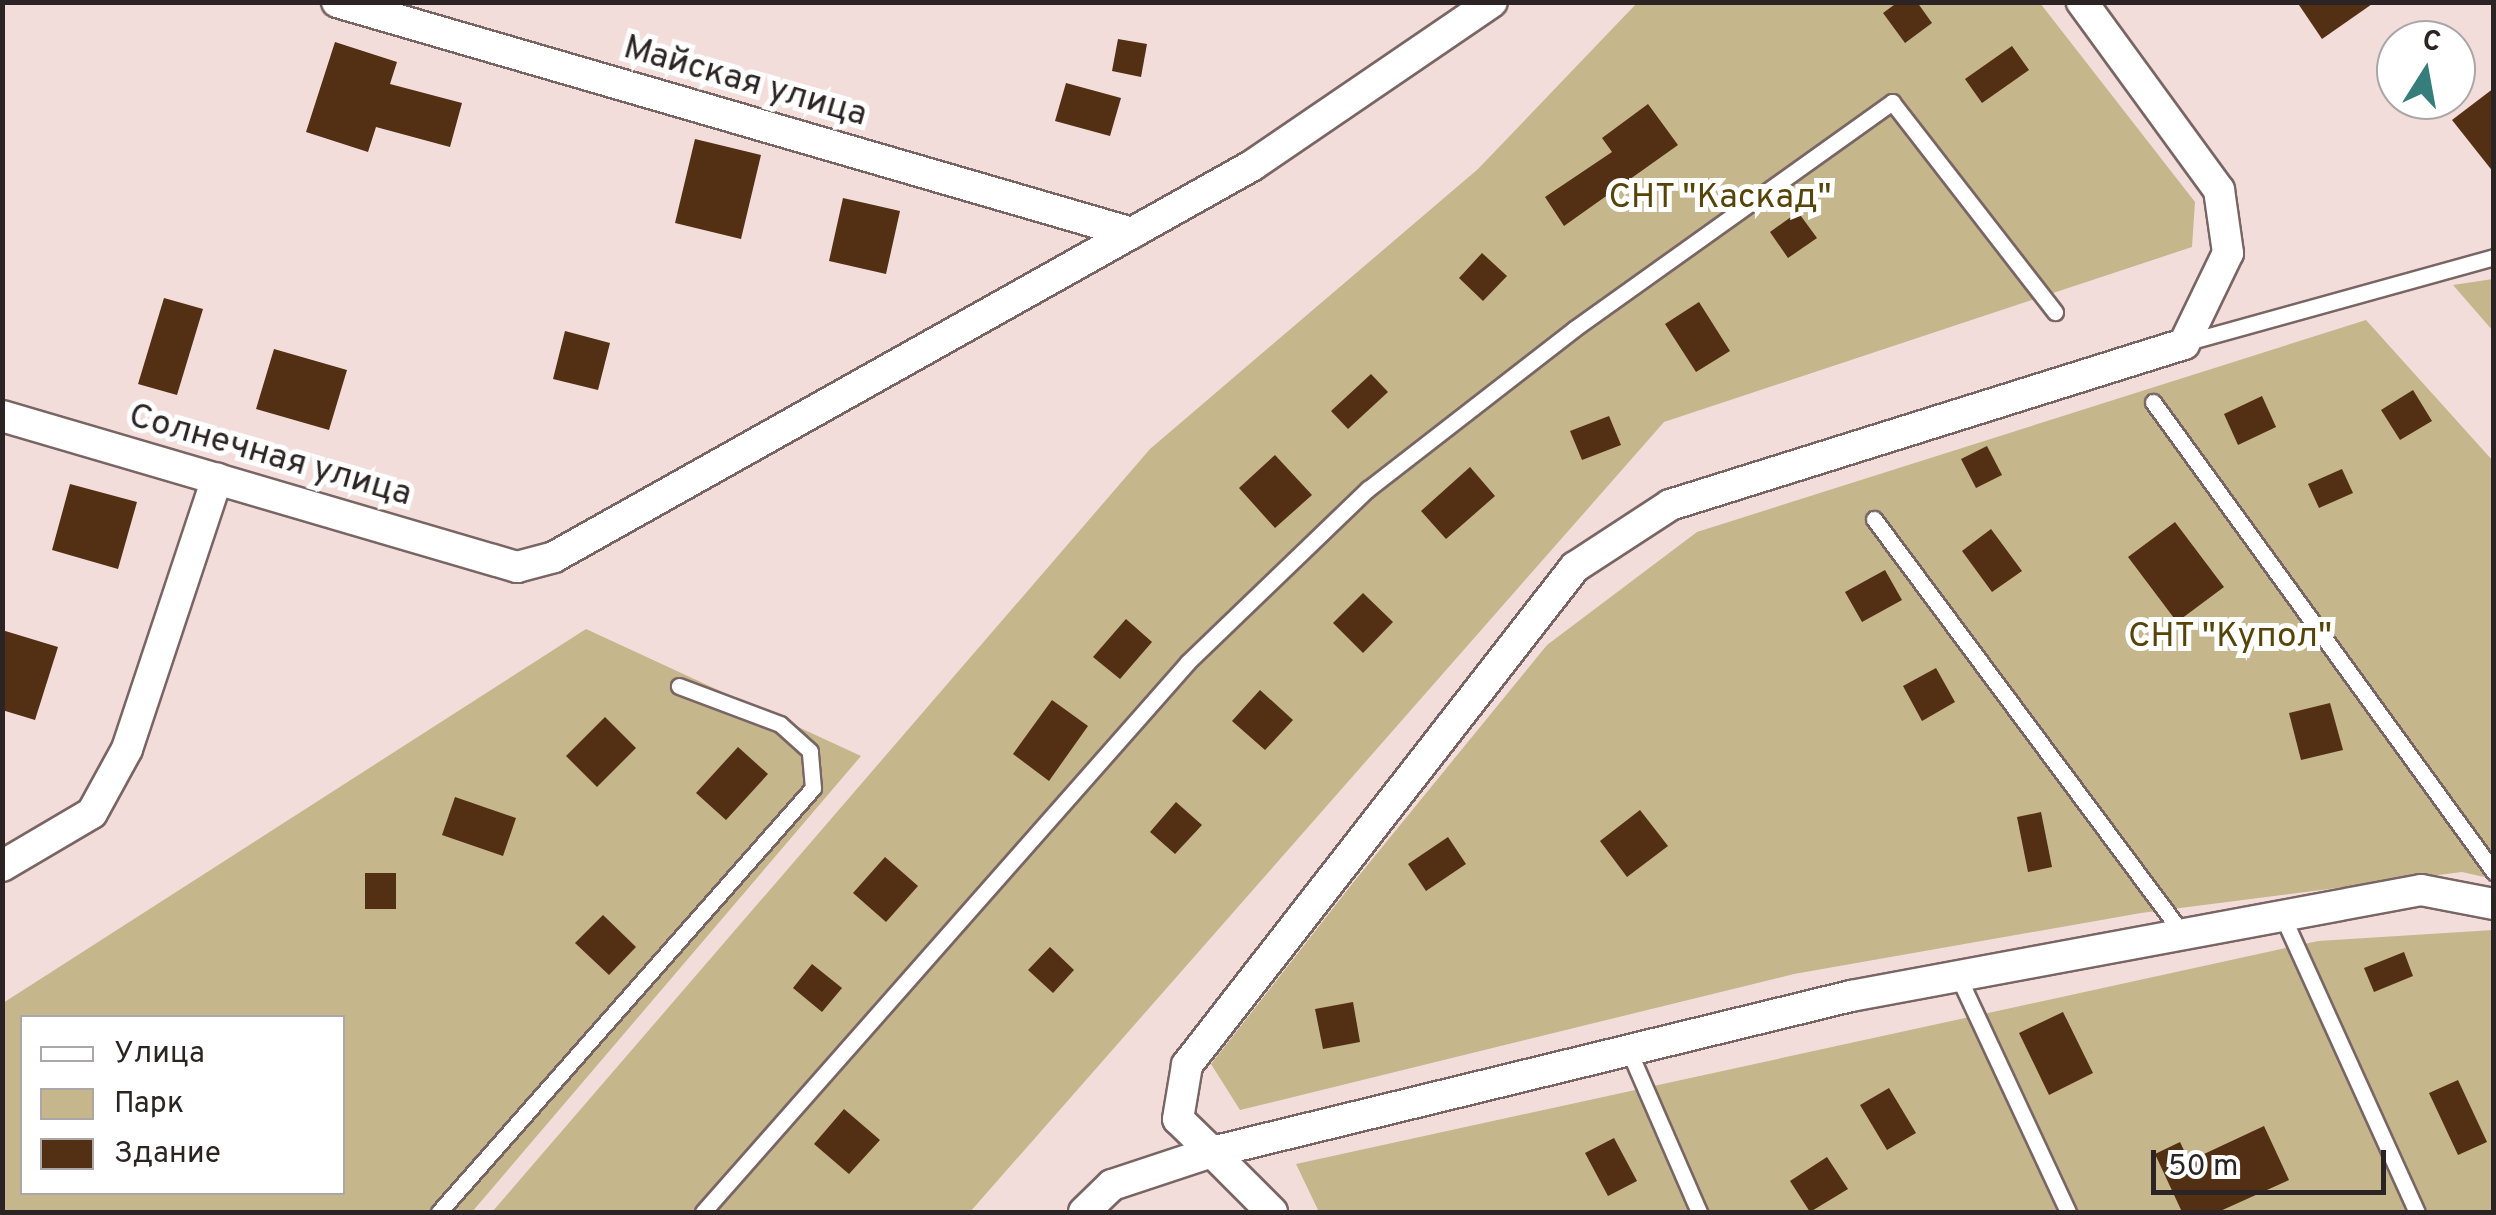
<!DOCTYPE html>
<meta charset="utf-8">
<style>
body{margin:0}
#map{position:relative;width:2496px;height:1215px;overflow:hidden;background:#f3dddb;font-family:Overpass,sans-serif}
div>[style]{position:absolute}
.green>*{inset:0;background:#c5b68b}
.building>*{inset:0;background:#532f13}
.roads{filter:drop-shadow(2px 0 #796664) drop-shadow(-2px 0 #796664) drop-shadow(0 2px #796664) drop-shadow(0 -2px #796664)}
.service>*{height:15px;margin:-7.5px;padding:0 7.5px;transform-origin:7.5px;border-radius:7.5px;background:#fff}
.minor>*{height:30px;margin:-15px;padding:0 15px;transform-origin:15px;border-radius:15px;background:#fff}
span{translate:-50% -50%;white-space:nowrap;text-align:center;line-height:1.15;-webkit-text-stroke:10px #fff;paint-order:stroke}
.street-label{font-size:35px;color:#2c2424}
.park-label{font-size:35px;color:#574407}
.frame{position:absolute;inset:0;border:5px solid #2c2424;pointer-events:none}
.legend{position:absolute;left:20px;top:1015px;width:325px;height:180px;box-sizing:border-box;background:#fff;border:2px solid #aba7a7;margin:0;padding:12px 18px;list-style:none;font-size:30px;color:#2c2424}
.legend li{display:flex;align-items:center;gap:20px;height:50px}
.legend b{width:50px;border:2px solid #aba7a7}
.north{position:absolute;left:2376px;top:20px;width:100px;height:100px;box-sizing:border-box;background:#fff;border:2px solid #aba7a7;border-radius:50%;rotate:11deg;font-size:28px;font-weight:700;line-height:40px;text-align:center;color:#2c2424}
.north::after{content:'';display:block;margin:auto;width:35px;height:45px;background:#367e7c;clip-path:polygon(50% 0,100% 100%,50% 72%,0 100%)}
.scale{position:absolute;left:2151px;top:1150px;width:235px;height:45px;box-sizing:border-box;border:5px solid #2c2424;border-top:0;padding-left:12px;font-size:30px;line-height:35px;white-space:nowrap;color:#2c2424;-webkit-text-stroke:8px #fff;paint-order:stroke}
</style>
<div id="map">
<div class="green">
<i style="clip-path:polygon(1637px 3px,2040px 3px,2195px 202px,2192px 247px,1664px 422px,970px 1212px,492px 1212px,1150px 449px,1478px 169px)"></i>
<i style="clip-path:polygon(2493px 279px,2494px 279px,2493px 331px,2453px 285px)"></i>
<i style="clip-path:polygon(2366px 320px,2493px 461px,2493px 879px,2462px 872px,2141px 913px,1794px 974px,1240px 1110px,1211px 1064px,1352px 884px,1547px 645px,1697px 532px)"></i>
<i style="clip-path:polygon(evenodd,586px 629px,861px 756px,472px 1212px,3px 1212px,3px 1003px,586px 629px,22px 1018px,342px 1018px,342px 1192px,22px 1192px,22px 1018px)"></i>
<i style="clip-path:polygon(2493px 930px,2493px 1212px,1319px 1212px,1296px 1164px,2318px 941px)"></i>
</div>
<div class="building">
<i style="clip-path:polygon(1898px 2px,1917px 2px,1932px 23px,1905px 43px,1883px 13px)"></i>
<i style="clip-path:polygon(2297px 2px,2375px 2px,2322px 39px)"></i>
<i style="clip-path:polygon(1118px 39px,1147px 44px,1141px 77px,1112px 71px)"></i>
<i style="clip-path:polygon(335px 42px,397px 62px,390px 84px,462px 103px,450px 147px,376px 127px,368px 152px,306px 132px)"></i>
<i style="clip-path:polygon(2012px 46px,2029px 70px,1982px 103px,1965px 79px)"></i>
<i style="clip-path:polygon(1066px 83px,1121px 98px,1110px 136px,1055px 121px)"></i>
<i style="clip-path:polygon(2494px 88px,2494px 173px,2452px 120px)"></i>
<i style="clip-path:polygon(1648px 104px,1678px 145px,1564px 226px,1545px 197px,1612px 152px,1602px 138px)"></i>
<i style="clip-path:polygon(695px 139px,761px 155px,741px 239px,675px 223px)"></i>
<i style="clip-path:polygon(843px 198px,900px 211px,886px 274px,829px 261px)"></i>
<i style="clip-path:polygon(1798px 212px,1817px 238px,1788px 258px,1770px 232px)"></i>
<i style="clip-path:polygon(1482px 253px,1507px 276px,1483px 301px,1459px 278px)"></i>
<i style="clip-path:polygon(164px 298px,203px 309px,177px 395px,138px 384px)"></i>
<i style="clip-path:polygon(1699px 302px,1730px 351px,1696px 372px,1665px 324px)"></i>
<i style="clip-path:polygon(565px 331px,610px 343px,598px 390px,553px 379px)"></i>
<i style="clip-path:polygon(274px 349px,347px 370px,329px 430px,256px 409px)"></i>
<i style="clip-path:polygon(1371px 374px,1388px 392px,1348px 429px,1331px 411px)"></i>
<i style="clip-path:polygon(2413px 390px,2432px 421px,2400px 440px,2381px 410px)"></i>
<i style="clip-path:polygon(2262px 396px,2276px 427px,2238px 445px,2224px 414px)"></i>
<i style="clip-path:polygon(1609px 416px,1621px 445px,1582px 460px,1570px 431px)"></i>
<i style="clip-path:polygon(1987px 446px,2002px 475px,1976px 488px,1961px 459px)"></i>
<i style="clip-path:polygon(1275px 455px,1312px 495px,1275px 528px,1239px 488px)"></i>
<i style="clip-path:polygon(1470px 467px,1495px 496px,1446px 539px,1421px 511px)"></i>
<i style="clip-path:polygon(2342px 469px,2353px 493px,2319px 508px,2308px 484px)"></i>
<i style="clip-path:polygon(70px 484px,137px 502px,118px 569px,52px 550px)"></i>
<i style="clip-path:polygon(2175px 522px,2224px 587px,2177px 622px,2128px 557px)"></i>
<i style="clip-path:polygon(1991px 529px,2022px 571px,1992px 592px,1962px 551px)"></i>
<i style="clip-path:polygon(1885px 570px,1902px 600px,1862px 622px,1845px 592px)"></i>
<i style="clip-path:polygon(1363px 593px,1393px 622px,1363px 653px,1333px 623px)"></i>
<i style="clip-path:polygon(1126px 619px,1152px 642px,1120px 679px,1093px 657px)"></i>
<i style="clip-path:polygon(2px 630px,58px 647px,35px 720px,2px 710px)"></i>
<i style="clip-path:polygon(1936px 668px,1955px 702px,1922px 721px,1903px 686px)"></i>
<i style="clip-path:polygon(1260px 690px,1293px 720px,1265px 750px,1232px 721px)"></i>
<i style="clip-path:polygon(1052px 700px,1088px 726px,1049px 781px,1013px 754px)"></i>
<i style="clip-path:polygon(2330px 703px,2343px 750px,2301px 760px,2289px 713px)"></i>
<i style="clip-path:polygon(605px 717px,636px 748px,597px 787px,566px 756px)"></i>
<i style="clip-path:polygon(738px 747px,768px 774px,726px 820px,696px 793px)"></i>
<i style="clip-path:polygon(455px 797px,516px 818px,503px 856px,442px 835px)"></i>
<i style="clip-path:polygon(1176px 802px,1202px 825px,1175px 854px,1150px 832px)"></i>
<i style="clip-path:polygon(1640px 810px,1668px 846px,1627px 877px,1600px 841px)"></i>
<i style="clip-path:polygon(2041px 812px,2052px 867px,2028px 872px,2017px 817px)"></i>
<i style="clip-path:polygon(1448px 837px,1466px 864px,1426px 891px,1408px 864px)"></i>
<i style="clip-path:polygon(885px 857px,918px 886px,886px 922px,853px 893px)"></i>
<i style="clip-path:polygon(365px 873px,396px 873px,396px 909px,365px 909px)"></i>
<i style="clip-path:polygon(603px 915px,636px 947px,609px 975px,575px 943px)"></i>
<i style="clip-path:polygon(1050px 947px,1074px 970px,1053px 993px,1028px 970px)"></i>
<i style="clip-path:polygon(2404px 952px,2413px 976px,2374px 992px,2364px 968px)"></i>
<i style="clip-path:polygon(812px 964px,842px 988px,822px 1012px,793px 988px)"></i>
<i style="clip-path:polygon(1353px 1002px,1360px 1042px,1323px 1049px,1315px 1009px)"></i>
<i style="clip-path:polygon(2063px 1012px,2093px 1073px,2049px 1095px,2019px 1033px)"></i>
<i style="clip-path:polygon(2458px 1080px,2487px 1142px,2458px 1155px,2429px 1093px)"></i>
<i style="clip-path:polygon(1889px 1088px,1916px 1133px,1887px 1150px,1860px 1105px)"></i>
<i style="clip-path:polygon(844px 1109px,880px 1140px,849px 1174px,814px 1144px)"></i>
<i style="clip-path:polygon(2264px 1126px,2289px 1180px,2218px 1212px,2182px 1212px,2155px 1154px,2180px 1142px,2189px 1161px)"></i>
<i style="clip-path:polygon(1614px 1138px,1637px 1181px,1608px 1196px,1585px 1153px)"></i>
<i style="clip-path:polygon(1827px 1157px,1848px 1189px,1810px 1212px,1790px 1181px)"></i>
</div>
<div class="roads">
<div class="service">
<i style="left:2184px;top:343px;width:322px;rotate:-15.5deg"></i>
<i style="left:2153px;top:402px;width:581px;rotate:54.04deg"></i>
<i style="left:1874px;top:519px;width:516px;rotate:53.35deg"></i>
<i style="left:2282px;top:915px;width:326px;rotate:65.6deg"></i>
<i style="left:1958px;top:976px;width:260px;rotate:65deg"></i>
<i style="left:1629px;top:1051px;width:176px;rotate:66.5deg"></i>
<i style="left:439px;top:1212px;width:565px;rotate:-48.59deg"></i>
<i style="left:813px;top:788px;width:37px;rotate:-95deg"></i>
<i style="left:810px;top:751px;width:40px;rotate:-138deg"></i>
<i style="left:780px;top:724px;width:108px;rotate:-159.4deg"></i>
<i style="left:703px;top:1212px;width:733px;rotate:-48.59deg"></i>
<i style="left:1188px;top:662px;width:250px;rotate:-43.9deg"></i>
<i style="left:1368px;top:489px;width:261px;rotate:-37.8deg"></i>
<i style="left:1574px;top:329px;width:391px;rotate:-35.5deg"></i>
<i style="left:1892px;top:102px;width:266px;rotate:52.2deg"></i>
</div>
<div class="minor">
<i style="left:337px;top:2px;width:828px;rotate:16.2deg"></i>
<i style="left:2px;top:416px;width:537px;rotate:16.34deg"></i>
<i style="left:517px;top:567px;width:38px;rotate:-15deg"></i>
<i style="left:554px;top:557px;width:801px;rotate:-29.28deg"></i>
<i style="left:1253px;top:165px;width:289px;rotate:-34.3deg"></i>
<i style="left:2px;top:866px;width:104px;rotate:-30.5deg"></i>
<i style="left:92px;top:813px;width:73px;rotate:-61.3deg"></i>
<i style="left:127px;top:749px;width:285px;rotate:-71.6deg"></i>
<i style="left:1212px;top:1152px;width:658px;rotate:-13.72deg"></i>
<i style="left:1851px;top:996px;width:580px;rotate:-10.53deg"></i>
<i style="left:2421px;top:890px;width:74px;rotate:10.9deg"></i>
<i style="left:1212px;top:1152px;width:85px;rotate:45deg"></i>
<i style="left:1084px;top:1212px;width:39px;rotate:-44deg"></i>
<i style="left:1112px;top:1185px;width:105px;rotate:-18.3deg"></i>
<i style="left:1212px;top:1152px;width:47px;rotate:-135.9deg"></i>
<i style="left:1178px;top:1119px;width:55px;rotate:-80.5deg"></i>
<i style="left:1187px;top:1065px;width:631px;rotate:-52.08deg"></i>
<i style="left:1575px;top:567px;width:113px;rotate:-33.1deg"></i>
<i style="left:1670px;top:505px;width:539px;rotate:-17.39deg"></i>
<i style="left:2184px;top:344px;width:101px;rotate:-64.2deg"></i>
<i style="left:2228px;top:253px;width:64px;rotate:-98.1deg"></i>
<i style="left:2219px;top:190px;width:233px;rotate:-126.1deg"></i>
</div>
</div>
<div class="street-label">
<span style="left:745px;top:82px;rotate:16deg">Майская улица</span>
<span style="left:270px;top:456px;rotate:16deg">Солнечная улица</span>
</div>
<div class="park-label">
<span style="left:1720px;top:198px">СНТ "Каскад"</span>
<span style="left:2230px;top:637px">СНТ "Купол"</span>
</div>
<div class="frame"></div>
<ul class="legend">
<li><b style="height:12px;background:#fff"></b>Улица</li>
<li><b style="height:28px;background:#c5b68b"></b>Парк</li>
<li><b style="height:28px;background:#532f13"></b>Здание</li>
</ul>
<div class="north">С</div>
<div class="scale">50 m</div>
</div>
